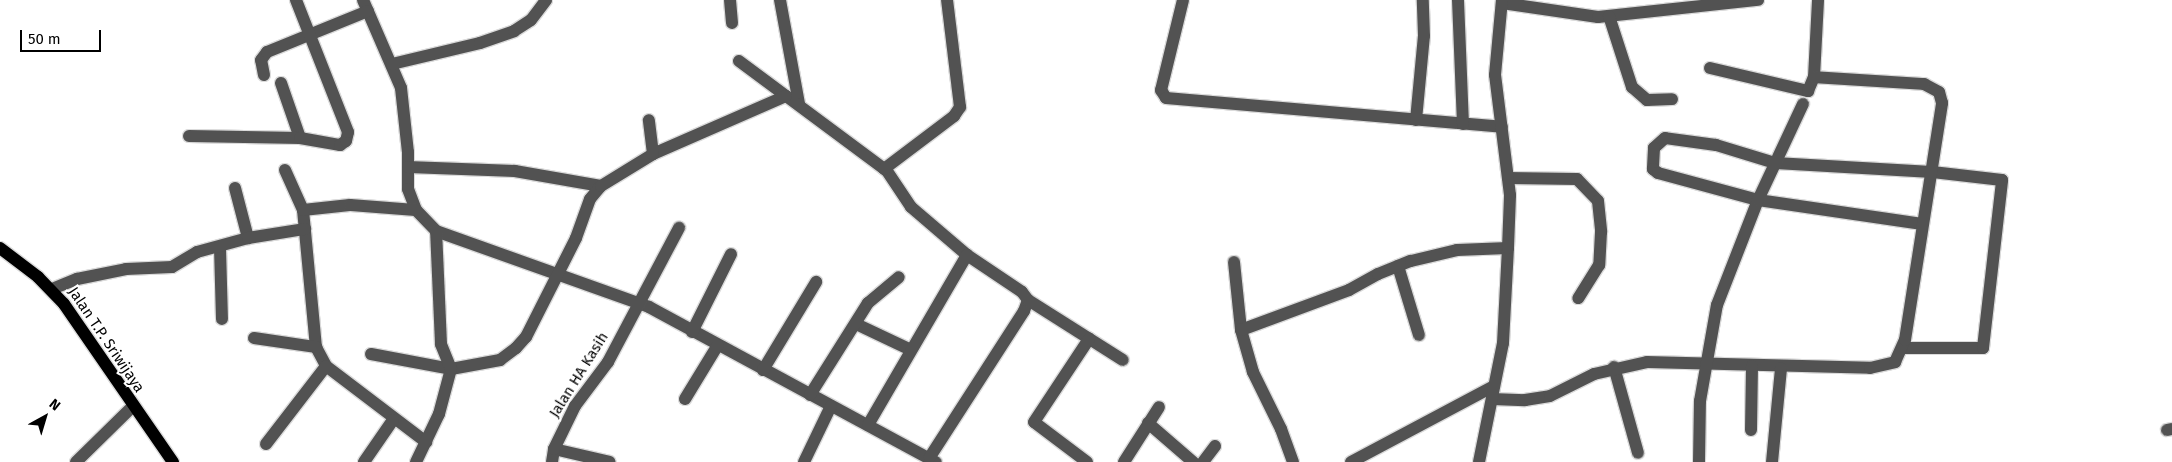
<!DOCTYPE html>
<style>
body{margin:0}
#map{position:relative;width:2172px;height:462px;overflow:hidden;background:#fff;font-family:"Fira Sans",sans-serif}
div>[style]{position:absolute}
.roads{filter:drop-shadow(1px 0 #dbdbdb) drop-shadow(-1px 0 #dbdbdb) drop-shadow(0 1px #dbdbdb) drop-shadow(0 -1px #dbdbdb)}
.minor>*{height:12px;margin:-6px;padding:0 6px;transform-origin:6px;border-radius:6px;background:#525252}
.major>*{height:12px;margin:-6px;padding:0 6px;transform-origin:6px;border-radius:6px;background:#000}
span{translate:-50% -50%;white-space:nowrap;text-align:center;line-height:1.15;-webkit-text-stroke:4px #fff;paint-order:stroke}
.street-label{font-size:15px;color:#000}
.north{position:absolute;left:20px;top:392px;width:50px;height:50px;-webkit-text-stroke:4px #fff;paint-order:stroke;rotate:39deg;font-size:14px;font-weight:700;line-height:20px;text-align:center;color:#000}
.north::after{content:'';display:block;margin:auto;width:18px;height:22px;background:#000;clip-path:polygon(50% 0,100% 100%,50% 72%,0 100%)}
.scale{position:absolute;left:20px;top:30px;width:81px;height:22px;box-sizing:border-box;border:2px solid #000;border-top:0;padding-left:6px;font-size:15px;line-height:18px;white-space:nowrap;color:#000;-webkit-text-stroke:4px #fff;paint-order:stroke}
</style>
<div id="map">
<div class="roads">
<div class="minor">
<i style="left:363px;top:0;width:96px;rotate:66.6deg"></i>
<i style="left:401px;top:88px;width:64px;rotate:83.8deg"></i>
<i style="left:408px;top:152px;width:37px;rotate:90deg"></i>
<i style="left:408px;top:189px;width:22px;rotate:69deg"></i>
<i style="left:416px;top:210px;width:29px;rotate:46deg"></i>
<i style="left:436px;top:231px;width:226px;rotate:19.6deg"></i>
<i style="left:649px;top:307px;width:326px;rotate:28.4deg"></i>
<i style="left:730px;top:0;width:23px;rotate:85deg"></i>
<i style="left:780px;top:0;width:106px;rotate:79.6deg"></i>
<i style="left:1183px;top:0;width:93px;rotate:103.7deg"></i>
<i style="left:1161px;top:90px;width:9px;rotate:58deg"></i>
<i style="left:1166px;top:98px;width:337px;rotate:4.9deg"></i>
<i style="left:1458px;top:0;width:124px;rotate:87.7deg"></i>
<i style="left:1502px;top:3px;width:97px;rotate:8.3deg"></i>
<i style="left:1598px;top:17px;width:161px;rotate:-6.1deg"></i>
<i style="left:1609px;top:16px;width:75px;rotate:72.1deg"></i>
<i style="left:1632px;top:87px;width:20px;rotate:41deg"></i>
<i style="left:1647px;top:100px;width:25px;rotate:-2deg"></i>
<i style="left:739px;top:61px;width:184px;rotate:36.6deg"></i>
<i style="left:887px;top:171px;width:43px;rotate:56.3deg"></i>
<i style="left:911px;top:207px;width:74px;rotate:40.6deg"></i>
<i style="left:967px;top:255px;width:66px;rotate:33.9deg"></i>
<i style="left:1022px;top:292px;width:10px;rotate:53deg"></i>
<i style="left:1028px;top:300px;width:12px;rotate:110deg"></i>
<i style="left:1024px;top:311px;width:174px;rotate:122.8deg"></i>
<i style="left:392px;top:64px;width:90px;rotate:-13.4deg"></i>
<i style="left:480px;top:43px;width:36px;rotate:-19deg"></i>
<i style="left:514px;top:31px;width:20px;rotate:-33deg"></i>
<i style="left:531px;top:20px;width:25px;rotate:-53deg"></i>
<i style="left:1710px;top:68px;width:101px;rotate:13.2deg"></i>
<i style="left:1808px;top:91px;width:15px;rotate:-67deg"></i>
<i style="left:1814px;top:77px;width:77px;rotate:-87deg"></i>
<i style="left:264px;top:75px;width:15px;rotate:-101deg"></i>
<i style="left:261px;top:60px;width:10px;rotate:-53deg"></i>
<i style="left:267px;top:52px;width:109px;rotate:-22.1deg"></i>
<i style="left:281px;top:83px;width:58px;rotate:70.9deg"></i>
<i style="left:1416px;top:120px;width:84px;rotate:-84.6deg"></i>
<i style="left:1424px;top:36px;width:36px;rotate:-92deg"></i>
<i style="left:189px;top:136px;width:111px;rotate:1deg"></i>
<i style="left:300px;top:138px;width:41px;rotate:9.9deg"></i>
<i style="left:340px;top:145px;width:7px;rotate:-34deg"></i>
<i style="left:346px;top:141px;width:9px;rotate:-77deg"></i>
<i style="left:348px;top:132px;width:142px;rotate:-111.5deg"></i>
<i style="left:653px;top:154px;width:145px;rotate:-23.6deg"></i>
<i style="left:408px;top:167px;width:107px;rotate:2.1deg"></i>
<i style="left:515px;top:171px;width:87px;rotate:9.9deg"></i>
<i style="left:884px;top:169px;width:88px;rotate:-37.1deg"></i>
<i style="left:954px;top:116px;width:11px;rotate:-56deg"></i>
<i style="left:960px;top:107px;width:108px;rotate:-96.9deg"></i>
<i style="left:285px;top:170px;width:44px;rotate:65.8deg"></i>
<i style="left:303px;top:210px;width:138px;rotate:84.6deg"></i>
<i style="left:316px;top:347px;width:21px;rotate:62deg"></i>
<i style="left:326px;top:366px;width:126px;rotate:37.2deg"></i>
<i style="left:1508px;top:178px;width:69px;rotate:0.8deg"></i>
<i style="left:1577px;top:179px;width:30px;rotate:46deg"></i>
<i style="left:1598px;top:201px;width:31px;rotate:84deg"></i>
<i style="left:1601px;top:232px;width:33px;rotate:93deg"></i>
<i style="left:1599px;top:265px;width:39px;rotate:122deg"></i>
<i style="left:235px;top:188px;width:52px;rotate:75.4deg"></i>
<i style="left:303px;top:210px;width:47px;rotate:-6.1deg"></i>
<i style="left:350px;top:205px;width:66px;rotate:4.3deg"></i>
<i style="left:220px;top:248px;width:71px;rotate:88.4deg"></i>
<i style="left:1234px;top:262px;width:68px;rotate:84.1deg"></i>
<i style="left:1398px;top:266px;width:72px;rotate:73.1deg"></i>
<i style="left:52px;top:289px;width:27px;rotate:-22deg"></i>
<i style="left:77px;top:279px;width:50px;rotate:-11.5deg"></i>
<i style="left:126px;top:269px;width:46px;rotate:-2.5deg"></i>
<i style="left:172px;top:267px;width:29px;rotate:-31deg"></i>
<i style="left:197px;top:252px;width:53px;rotate:-15.4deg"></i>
<i style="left:248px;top:238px;width:58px;rotate:-9deg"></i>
<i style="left:1028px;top:300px;width:112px;rotate:32.3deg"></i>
<i style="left:856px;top:324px;width:59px;rotate:25.3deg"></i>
<i style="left:692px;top:332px;width:87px;rotate:-63.4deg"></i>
<i style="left:254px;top:338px;width:63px;rotate:8.3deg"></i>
<i style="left:1903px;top:348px;width:80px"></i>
<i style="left:1983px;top:348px;width:169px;rotate:-83.5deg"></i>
<i style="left:2002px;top:180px;width:70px;rotate:-173.5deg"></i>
<i style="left:1932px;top:172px;width:157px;rotate:-176.7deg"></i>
<i style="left:1775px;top:163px;width:62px;rotate:-163deg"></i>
<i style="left:1716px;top:145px;width:51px;rotate:-172.2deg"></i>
<i style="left:1665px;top:138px;width:15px;rotate:138deg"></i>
<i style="left:1654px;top:148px;width:21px;rotate:93deg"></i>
<i style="left:1653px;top:169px;width:6px;rotate:39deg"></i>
<i style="left:1658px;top:173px;width:104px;rotate:15.1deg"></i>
<i style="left:1758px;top:200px;width:166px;rotate:8.3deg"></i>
<i style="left:371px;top:354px;width:81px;rotate:10.6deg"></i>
<i style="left:451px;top:369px;width:50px;rotate:-10.4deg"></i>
<i style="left:500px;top:360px;width:20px;rotate:-37deg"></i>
<i style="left:516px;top:348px;width:15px;rotate:-48deg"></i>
<i style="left:526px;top:337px;width:111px;rotate:-63.2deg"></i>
<i style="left:576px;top:238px;width:41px;rotate:-70.3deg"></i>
<i style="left:590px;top:199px;width:17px;rotate:-50deg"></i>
<i style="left:601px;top:186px;width:61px;rotate:-31.6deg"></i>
<i style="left:653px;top:154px;width:34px;rotate:-97deg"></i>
<i style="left:1614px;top:367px;width:89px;rotate:74.4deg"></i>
<i style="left:763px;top:370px;width:103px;rotate:-58.9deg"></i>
<i style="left:810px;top:395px;width:109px;rotate:-57.8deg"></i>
<i style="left:868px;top:303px;width:40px;rotate:-40deg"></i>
<i style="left:685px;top:399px;width:63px;rotate:-58.6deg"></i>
<i style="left:1492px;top:399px;width:33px;rotate:2deg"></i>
<i style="left:1525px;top:400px;width:25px;rotate:-9deg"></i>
<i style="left:1550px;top:396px;width:49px;rotate:-26.6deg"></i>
<i style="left:1594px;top:374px;width:54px;rotate:-12.8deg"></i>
<i style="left:1647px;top:362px;width:223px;rotate:1.5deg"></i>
<i style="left:1870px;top:368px;width:26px;rotate:-13deg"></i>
<i style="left:1895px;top:362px;width:24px;rotate:-66deg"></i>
<i style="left:1905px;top:340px;width:240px;rotate:-81.1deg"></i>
<i style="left:1942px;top:103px;width:11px;rotate:-105deg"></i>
<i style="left:1939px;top:92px;width:17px;rotate:-152deg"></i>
<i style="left:1924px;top:84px;width:110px;rotate:-176.4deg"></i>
<i style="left:1148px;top:423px;width:60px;rotate:40.9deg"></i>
<i style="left:868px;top:425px;width:197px;rotate:-59.8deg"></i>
<i style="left:1751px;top:430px;width:64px;rotate:-89.1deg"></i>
<i style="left:2167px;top:430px;width:5px;rotate:-11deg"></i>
<i style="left:266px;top:444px;width:98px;rotate:-52.4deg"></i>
<i style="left:554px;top:449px;width:57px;rotate:13.1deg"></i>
<i style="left:76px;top:462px;width:80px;rotate:-44.5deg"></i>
<i style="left:364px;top:462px;width:51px;rotate:-55.4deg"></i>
<i style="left:416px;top:462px;width:53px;rotate:-64.4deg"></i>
<i style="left:439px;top:414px;width:47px;rotate:-75.1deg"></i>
<i style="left:451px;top:369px;width:27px;rotate:-112deg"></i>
<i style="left:441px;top:344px;width:113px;rotate:-92.5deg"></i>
<i style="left:552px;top:462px;width:13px;rotate:-81deg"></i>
<i style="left:554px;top:449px;width:48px;rotate:-64deg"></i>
<i style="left:575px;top:406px;width:55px;rotate:-53.1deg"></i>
<i style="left:608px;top:362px;width:152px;rotate:-62.1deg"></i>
<i style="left:804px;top:462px;width:62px;rotate:-64.3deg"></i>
<i style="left:1087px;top:462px;width:66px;rotate:-143deg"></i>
<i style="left:1034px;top:422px;width:100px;rotate:-56.5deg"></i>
<i style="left:1124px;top:462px;width:65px;rotate:-57.5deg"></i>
<i style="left:1203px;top:462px;width:20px;rotate:-53deg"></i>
<i style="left:1293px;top:462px;width:35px;rotate:-110deg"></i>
<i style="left:1281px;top:429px;width:64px;rotate:-116.2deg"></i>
<i style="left:1253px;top:372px;width:44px;rotate:-105.9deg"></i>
<i style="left:1241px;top:330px;width:115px;rotate:-20.3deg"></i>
<i style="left:1349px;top:290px;width:33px;rotate:-29deg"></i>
<i style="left:1378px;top:274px;width:35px;rotate:-22deg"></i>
<i style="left:1411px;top:261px;width:47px;rotate:-13.4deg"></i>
<i style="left:1457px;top:250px;width:51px;rotate:-2.2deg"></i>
<i style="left:1351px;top:462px;width:162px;rotate:-28deg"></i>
<i style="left:1479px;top:462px;width:121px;rotate:-78.6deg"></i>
<i style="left:1503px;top:343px;width:95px;rotate:-87deg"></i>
<i style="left:1508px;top:248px;width:53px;rotate:-87.8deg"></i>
<i style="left:1510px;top:195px;width:121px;rotate:-97.1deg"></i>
<i style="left:1495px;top:75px;width:75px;rotate:-84.7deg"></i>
<i style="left:1699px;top:462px;width:61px;rotate:-89.1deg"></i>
<i style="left:1700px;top:401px;width:97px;rotate:-80deg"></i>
<i style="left:1717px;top:305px;width:113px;rotate:-68.7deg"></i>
<i style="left:1758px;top:200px;width:106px;rotate:-64.9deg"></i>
<i style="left:1772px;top:462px;width:94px;rotate:-84.5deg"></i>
</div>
<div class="major">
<i style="left:0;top:248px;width:48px;rotate:37.3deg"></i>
<i style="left:38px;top:277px;width:37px;rotate:46deg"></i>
<i style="left:64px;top:304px;width:192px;rotate:55.4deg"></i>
</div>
</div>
<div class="street-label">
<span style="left:106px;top:340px;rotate:56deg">Jalan T.P. Sriwijaya</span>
<span style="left:579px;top:375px;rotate:-58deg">Jalan HA Kasih</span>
</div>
<div class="north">N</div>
<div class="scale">50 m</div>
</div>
